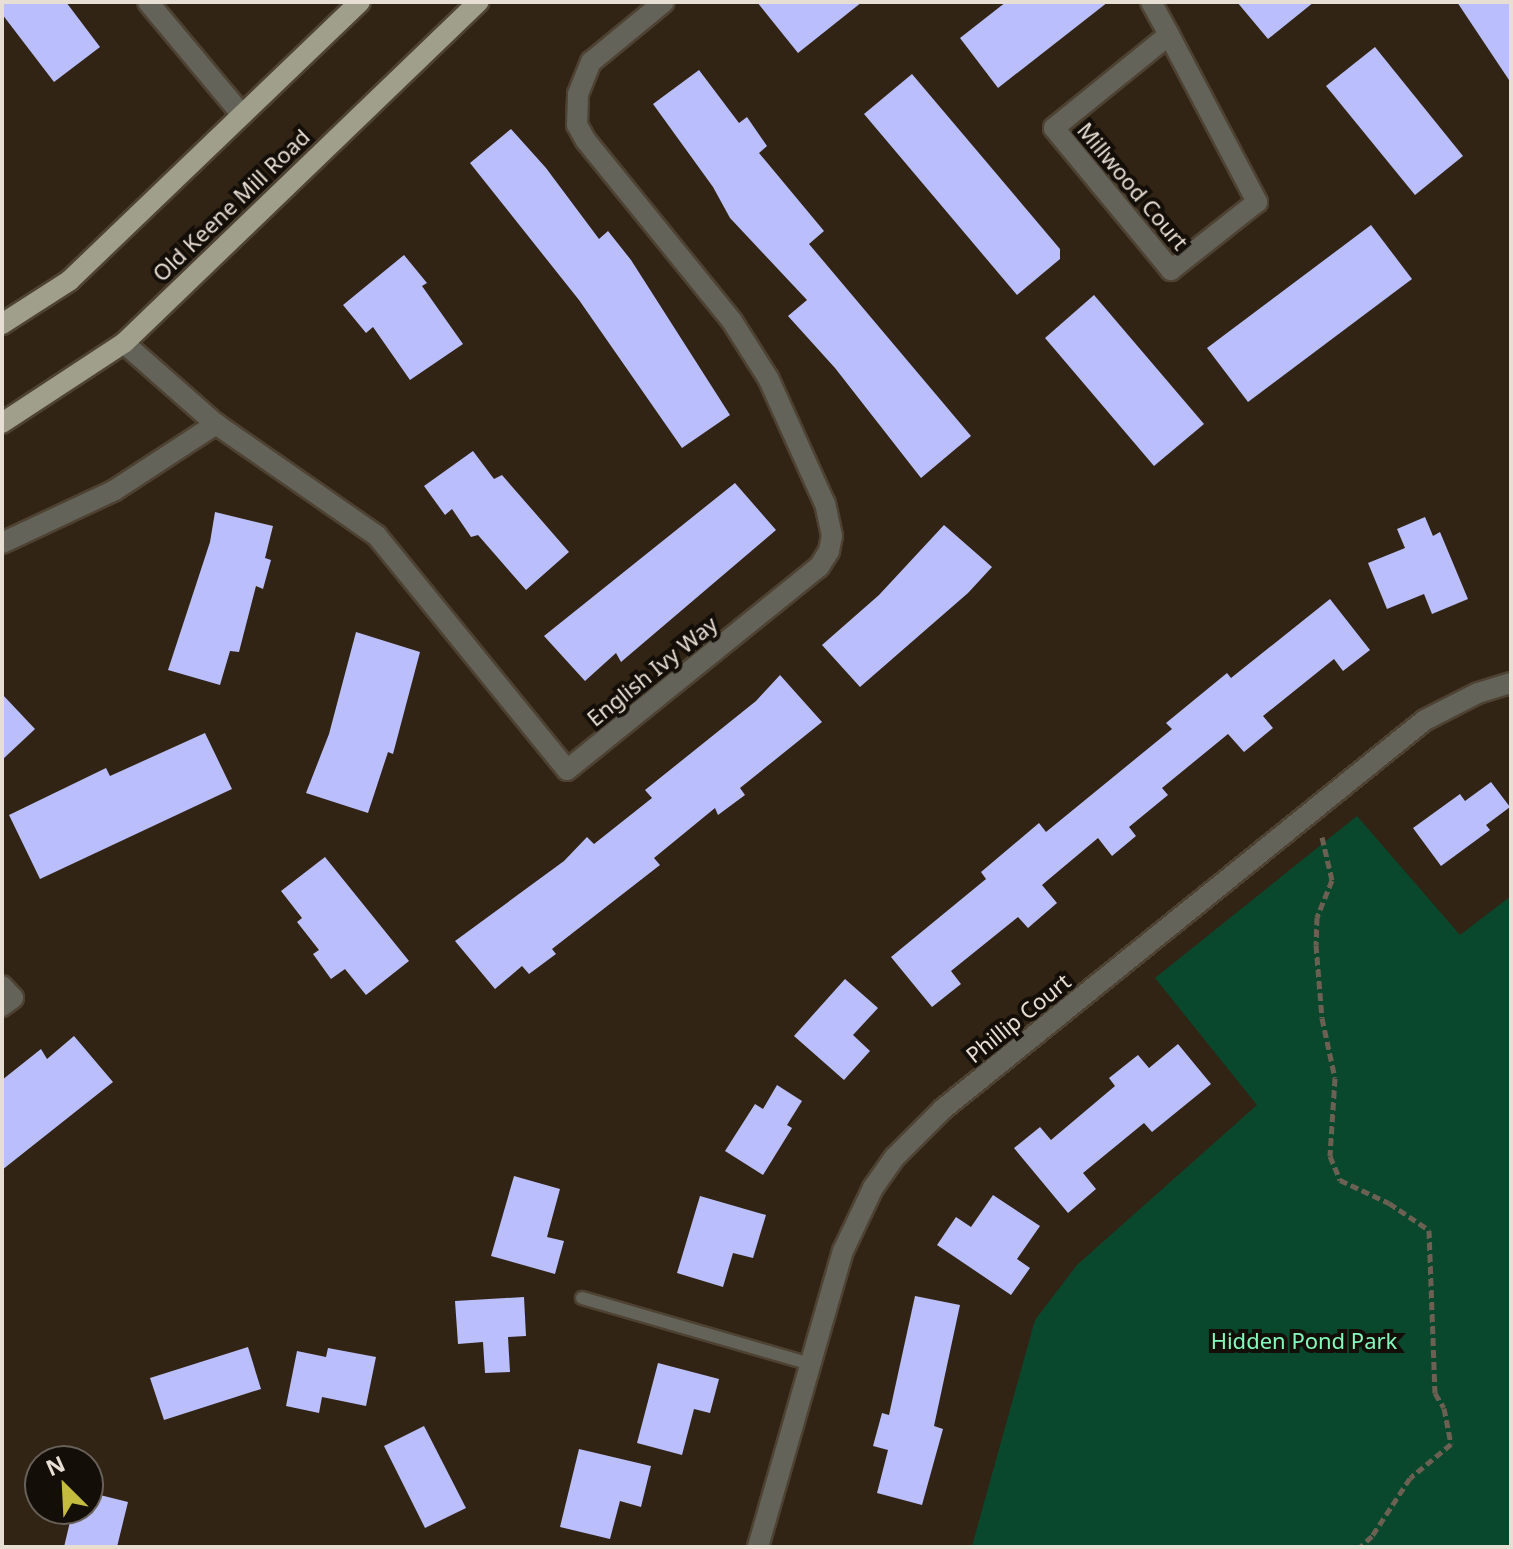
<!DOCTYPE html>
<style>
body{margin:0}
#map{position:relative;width:1513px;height:1549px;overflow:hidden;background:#312414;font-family:"Noto Sans",sans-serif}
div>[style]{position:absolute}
.green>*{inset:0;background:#09482c}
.building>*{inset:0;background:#bbbefc}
.path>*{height:5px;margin-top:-2.5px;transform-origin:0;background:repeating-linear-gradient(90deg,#6b6051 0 8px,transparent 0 12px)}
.roads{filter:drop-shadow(2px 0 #4e4233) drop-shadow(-2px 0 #4e4233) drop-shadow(0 2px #4e4233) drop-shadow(0 -2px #4e4233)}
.service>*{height:12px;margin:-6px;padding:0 6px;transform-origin:6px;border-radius:6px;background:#636359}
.minor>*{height:20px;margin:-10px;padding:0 10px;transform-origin:10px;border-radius:10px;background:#636359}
.primary>*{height:20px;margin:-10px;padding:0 10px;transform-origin:10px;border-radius:10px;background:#9f9f8b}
span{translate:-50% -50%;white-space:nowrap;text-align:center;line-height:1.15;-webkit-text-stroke:8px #140e08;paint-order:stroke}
.street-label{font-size:22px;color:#e7ded4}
.park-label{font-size:22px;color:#85f9bb}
.frame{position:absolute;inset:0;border:4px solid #e7ded4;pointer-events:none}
.north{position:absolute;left:24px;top:1445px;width:80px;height:80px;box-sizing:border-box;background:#140e08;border:2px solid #68615a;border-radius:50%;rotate:336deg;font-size:22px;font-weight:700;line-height:32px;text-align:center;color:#e7ded4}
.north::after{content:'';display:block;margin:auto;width:28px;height:36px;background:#c4bc3e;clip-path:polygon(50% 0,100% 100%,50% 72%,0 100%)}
</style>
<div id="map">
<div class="green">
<i style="clip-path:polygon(1357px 816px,1460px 935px,1511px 896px,1511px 1547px,972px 1546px,1035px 1320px,1077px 1265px,1257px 1105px,1155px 978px)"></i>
</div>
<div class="building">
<i style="clip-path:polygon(2px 2px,66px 2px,100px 47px,54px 82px,2px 14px)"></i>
<i style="clip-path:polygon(757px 2px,862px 2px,798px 53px)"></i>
<i style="clip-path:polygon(1006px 2px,1108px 2px,998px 88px,960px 38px)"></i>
<i style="clip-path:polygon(1237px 2px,1314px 2px,1268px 39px)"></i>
<i style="clip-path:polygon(1457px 2px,1511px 2px,1511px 83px)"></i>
<i style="clip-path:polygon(1375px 47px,1463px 156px,1415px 195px,1326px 86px)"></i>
<i style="clip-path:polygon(699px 70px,739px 123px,747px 117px,767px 146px,759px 153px,824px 231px,809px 244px,971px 436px,921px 478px,835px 368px,788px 316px,807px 300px,730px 218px,713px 187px,653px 104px)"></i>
<i style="clip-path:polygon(912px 74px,1060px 249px,1060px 259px,1017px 295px,864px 114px)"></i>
<i style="clip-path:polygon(511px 129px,546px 168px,599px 239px,608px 231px,631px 260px,730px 415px,682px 448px,579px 300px,470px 163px)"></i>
<i style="clip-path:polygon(1371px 225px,1412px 279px,1248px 402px,1207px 348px)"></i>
<i style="clip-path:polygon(404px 255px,427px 283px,422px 286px,463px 344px,410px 380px,373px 327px,366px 333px,343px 305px)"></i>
<i style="clip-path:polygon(1094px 295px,1204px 424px,1154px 466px,1045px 338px)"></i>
<i style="clip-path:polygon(473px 451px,494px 479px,502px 475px,569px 552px,526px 590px,478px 535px,471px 537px,452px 509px,445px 515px,424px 486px)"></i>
<i style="clip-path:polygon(735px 483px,776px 530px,621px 662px,616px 653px,585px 681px,544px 636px)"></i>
<i style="clip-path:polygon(215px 512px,273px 526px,265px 558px,271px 560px,263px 589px,256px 586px,239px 652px,230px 651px,220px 685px,168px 670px,210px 542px)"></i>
<i style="clip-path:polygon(1425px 517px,1433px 536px,1440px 532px,1468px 599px,1432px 614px,1424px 594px,1387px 609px,1368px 563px,1405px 548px,1397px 529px)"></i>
<i style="clip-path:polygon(944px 525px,992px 567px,968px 593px,860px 687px,822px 645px,879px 595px)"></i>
<i style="clip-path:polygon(1330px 599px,1370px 650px,1343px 671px,1334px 659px,1263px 716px,1273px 728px,1244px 752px,1228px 734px,1162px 788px,1168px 795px,1129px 827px,1136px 836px,1112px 856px,1098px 838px,1042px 885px,1057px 903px,1028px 928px,1018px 917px,951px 971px,961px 984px,932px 1007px,891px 957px,986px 879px,981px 872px,1039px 823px,1046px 832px,1172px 729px,1166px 723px,1227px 673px,1231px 678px)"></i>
<i style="clip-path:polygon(356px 632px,420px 652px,393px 754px,388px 752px,368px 813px,306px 793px,329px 734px)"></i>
<i style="clip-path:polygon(780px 675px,822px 722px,740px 788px,745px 795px,718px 815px,715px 808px,654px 858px,660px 865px,552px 949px,556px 954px,529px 974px,522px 966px,495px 989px,455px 941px,564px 861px,587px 837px,594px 844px,652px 798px,645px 790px,756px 701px)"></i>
<i style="clip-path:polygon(2px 694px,35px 729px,2px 760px)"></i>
<i style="clip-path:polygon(205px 733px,232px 789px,40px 879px,9px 815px,106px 768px,110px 776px)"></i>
<i style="clip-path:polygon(1491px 782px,1510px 807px,1486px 825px,1490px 830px,1441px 866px,1413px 828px,1460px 794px,1465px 801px)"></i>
<i style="clip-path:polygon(325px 857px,409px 961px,366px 995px,345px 969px,331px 979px,313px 954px,319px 950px,297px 922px,302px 918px,281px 891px)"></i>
<i style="clip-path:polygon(845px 979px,878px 1008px,853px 1035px,870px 1051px,844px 1080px,794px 1036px)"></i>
<i style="clip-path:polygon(74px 1036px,113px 1082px,2px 1170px,2px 1080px,41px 1049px,47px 1059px)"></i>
<i style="clip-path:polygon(1178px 1044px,1211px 1084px,1152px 1132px,1144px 1123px,1083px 1173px,1096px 1189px,1068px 1213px,1014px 1148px,1040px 1127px,1051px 1140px,1115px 1086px,1109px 1078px,1138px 1055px,1149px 1068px)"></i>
<i style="clip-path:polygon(777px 1085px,802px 1101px,787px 1125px,792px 1128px,763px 1175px,725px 1151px,755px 1104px,763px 1109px)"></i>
<i style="clip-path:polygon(514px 1176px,560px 1189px,547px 1237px,564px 1241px,555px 1274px,491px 1256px)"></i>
<i style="clip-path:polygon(993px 1195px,1040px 1226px,1017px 1259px,1030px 1268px,1011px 1295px,937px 1245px,956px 1217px,971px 1227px)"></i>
<i style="clip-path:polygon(700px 1196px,766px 1215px,753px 1258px,733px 1253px,723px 1287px,677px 1273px)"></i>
<i style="clip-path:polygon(915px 1296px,960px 1305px,934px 1426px,943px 1429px,922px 1505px,877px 1493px,888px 1450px,873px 1446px,882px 1413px,889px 1415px)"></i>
<i style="clip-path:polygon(524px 1297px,526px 1336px,508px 1337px,510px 1372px,485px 1373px,483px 1342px,458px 1344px,455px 1301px)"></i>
<i style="clip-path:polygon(248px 1347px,261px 1389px,164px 1420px,150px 1378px)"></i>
<i style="clip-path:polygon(328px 1348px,376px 1357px,366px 1406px,322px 1397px,319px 1413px,286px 1406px,297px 1351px,326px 1357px)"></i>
<i style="clip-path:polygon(658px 1363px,719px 1379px,710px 1413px,694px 1409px,682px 1455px,637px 1443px)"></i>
<i style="clip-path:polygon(424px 1426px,466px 1508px,425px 1528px,384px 1446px)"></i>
<i style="clip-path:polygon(579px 1449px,651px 1466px,641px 1507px,620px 1501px,610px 1539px,560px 1527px)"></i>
<i style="clip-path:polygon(88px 1492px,128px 1502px,117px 1547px,64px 1547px,73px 1509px,88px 1509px)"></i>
</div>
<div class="path">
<i style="left:1322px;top:837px;width:44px;rotate:76.9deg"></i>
<i style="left:1332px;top:880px;width:40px;rotate:112deg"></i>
<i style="left:1317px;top:917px;width:28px;rotate:92deg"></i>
<i style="left:1316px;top:945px;width:73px;rotate:85.3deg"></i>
<i style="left:1322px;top:1018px;width:61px;rotate:77.8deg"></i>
<i style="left:1335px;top:1078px;width:78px;rotate:93.7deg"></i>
<i style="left:1330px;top:1156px;width:26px;rotate:67deg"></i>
<i style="left:1340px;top:1180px;width:54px;rotate:25.1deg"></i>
<i style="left:1389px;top:1203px;width:48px;rotate:34deg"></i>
<i style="left:1429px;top:1230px;width:163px;rotate:87.9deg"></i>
<i style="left:1435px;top:1393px;width:17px;rotate:59deg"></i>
<i style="left:1444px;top:1408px;width:37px;rotate:79deg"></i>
<i style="left:1451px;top:1444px;width:53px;rotate:140.3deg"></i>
<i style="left:1410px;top:1478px;width:69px;rotate:123.2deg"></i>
<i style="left:1372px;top:1536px;width:16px;rotate:137deg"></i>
</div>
<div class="roads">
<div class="service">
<i style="left:582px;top:1298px;width:238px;rotate:16.1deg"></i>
</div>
<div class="minor">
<i style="left:148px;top:2px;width:147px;rotate:50.2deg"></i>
<i style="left:1151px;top:2px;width:38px;rotate:61deg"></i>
<i style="left:1169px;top:35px;width:189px;rotate:62.2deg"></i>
<i style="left:1257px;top:202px;width:110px;rotate:141.7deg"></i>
<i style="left:1171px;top:270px;width:184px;rotate:-129.5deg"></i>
<i style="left:1054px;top:128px;width:148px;rotate:-39deg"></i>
<i style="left:124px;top:343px;width:123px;rotate:41.4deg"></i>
<i style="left:216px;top:424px;width:196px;rotate:34.8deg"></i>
<i style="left:377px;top:536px;width:301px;rotate:50.9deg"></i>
<i style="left:567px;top:770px;width:324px;rotate:-38.9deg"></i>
<i style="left:819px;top:567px;width:19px;rotate:-58deg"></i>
<i style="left:829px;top:551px;width:15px;rotate:-79deg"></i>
<i style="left:832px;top:536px;width:33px;rotate:-102deg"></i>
<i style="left:825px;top:504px;width:138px;rotate:-114.3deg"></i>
<i style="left:768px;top:378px;width:67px;rotate:-122.3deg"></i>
<i style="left:732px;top:321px;width:232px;rotate:-129deg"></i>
<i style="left:586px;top:141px;width:18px;rotate:-119deg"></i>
<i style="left:577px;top:125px;width:31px;rotate:-88deg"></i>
<i style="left:578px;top:94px;width:35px;rotate:-68deg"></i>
<i style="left:591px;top:62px;width:94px;rotate:-39.4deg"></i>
<i style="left:2px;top:543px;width:125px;rotate:-25.1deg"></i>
<i style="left:115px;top:490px;width:121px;rotate:-33.2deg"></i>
<i style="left:2px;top:986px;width:16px;rotate:47deg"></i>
<i style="left:13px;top:998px;width:14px;rotate:144deg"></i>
<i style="left:758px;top:1547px;width:308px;rotate:-74deg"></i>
<i style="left:843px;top:1251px;width:70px;rotate:-64.5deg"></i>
<i style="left:873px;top:1188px;width:37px;rotate:-55deg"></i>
<i style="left:894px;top:1158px;width:69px;rotate:-45deg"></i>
<i style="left:943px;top:1109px;width:619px;rotate:-38.91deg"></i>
<i style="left:1425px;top:720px;width:59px;rotate:-27deg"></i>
<i style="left:1478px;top:693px;width:34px;rotate:-17deg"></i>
</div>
<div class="primary">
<i style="left:2px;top:324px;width:80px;rotate:-32.7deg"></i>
<i style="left:69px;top:281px;width:403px;rotate:-43.8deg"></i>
<i style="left:2px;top:423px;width:146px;rotate:-33.3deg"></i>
<i style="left:124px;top:343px;width:492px;rotate:-43.9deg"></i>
</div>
</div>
<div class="street-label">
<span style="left:1133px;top:186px;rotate:50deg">Millwood Court</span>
<span style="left:231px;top:205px;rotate:-44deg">Old Keene Mill Road</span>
<span style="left:652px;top:671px;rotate:-39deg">English Ivy Way</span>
<span style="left:1018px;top:1018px;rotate:-39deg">Phillip Court</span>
</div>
<div class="park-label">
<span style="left:1304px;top:1341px">Hidden Pond Park</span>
</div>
<div class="frame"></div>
<div class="north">N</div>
</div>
